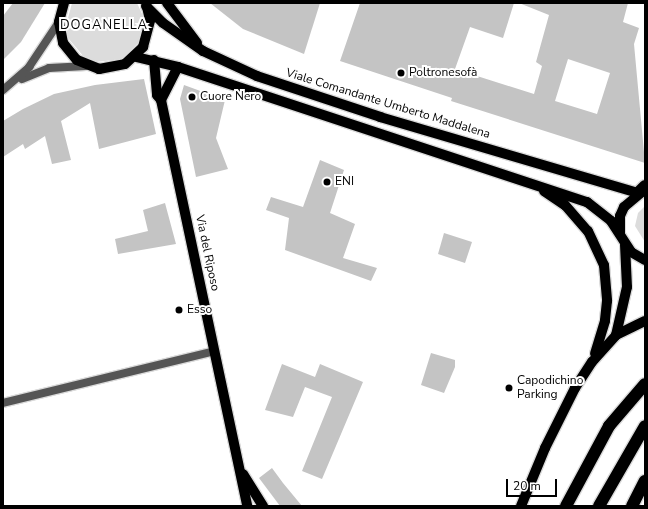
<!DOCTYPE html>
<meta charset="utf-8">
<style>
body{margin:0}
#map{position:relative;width:648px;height:509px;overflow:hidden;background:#fff;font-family:"Nunito Sans",sans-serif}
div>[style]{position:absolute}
.green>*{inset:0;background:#dcdcdc}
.building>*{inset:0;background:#c4c4c4}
.roads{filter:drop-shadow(1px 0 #dbdbdb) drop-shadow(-1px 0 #dbdbdb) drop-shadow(0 1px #dbdbdb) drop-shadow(0 -1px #dbdbdb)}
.lane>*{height:8px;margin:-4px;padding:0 4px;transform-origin:4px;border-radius:4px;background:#555}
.street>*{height:8px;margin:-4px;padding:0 4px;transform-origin:4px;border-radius:4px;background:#555}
.primary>*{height:10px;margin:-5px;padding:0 5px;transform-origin:5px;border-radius:5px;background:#000}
.highway>*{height:12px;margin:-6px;padding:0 6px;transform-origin:6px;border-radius:6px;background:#000}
.dots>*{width:11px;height:11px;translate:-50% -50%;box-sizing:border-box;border:2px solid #fff;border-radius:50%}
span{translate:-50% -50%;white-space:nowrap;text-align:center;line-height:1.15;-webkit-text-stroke:4px #fff;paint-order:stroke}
.poi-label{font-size:12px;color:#000}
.left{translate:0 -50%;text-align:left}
.street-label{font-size:12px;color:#000}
.neighbourhood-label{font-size:13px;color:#000;letter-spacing:1px}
.frame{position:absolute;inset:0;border:4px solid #000;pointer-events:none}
.scale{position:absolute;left:506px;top:479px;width:51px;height:18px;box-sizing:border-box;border:2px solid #000;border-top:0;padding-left:5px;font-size:12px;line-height:14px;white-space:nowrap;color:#000;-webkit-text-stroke:3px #fff;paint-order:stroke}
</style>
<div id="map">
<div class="green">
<i style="clip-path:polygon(72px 3px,137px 3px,143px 16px,140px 41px,122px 59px,96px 62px,84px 57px,68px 38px,66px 26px)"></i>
<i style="clip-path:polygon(645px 206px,645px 242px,635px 226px,638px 213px)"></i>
</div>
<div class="building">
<i style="clip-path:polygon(13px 3px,45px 3px,21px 42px,3px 60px,3px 16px)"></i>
<i style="clip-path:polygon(210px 3px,320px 3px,304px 54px,243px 29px)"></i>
<i style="clip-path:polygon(evenodd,360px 3px,514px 3px,503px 38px,470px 27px,455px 69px,534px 94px,542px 66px,536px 62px,549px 15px,519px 3px,628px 3px,623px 22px,639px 28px,634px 44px,645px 163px,451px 101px,452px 98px,340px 61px,360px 3px,568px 59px,610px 73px,597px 114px,555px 101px,568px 59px)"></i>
<i style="clip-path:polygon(144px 79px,156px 134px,99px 149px,90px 103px,61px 121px,71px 160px,52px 164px,45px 136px,25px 149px,23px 144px,3px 157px,3px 121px,23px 109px,54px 94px,95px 85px)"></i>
<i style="clip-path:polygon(184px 85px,225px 100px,216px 138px,228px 169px,196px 177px,180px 99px)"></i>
<i style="clip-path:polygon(320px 160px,344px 170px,330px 213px,355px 224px,343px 258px,377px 268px,371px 281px,285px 250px,289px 218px,266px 210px,271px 197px,303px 207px)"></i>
<i style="clip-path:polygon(165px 203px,176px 244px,118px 254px,115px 239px,148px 231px,143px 210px)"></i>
<i style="clip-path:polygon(444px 233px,472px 242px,465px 263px,438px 254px)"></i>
<i style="clip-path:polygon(431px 353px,455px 360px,455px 367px,444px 393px,421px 385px)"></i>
<i style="clip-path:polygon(282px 364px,315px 377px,320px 364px,363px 382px,322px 479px,302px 471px,332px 397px,305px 387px,293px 417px,265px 410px)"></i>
<i style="clip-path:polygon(272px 468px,283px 483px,302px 506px,280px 506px,259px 478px)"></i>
</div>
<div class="roads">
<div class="lane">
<i style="left:3px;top:403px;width:217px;rotate:-13.8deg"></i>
</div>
<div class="street">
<i style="left:22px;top:79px;width:29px;rotate:-22deg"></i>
<i style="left:49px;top:68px;width:37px;rotate:-3deg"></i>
<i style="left:3px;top:90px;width:35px;rotate:-41deg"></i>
<i style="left:29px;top:67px;width:54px;rotate:-56.3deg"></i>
</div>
<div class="primary">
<i style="left:64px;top:3px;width:20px;rotate:105deg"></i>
<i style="left:59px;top:22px;width:21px;rotate:79deg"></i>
<i style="left:63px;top:43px;width:22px;rotate:51deg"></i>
<i style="left:77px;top:60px;width:24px;rotate:22deg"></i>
<i style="left:99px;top:69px;width:26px;rotate:-11deg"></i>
<i style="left:125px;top:64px;width:25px;rotate:-43deg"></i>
<i style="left:143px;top:47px;width:28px;rotate:-75deg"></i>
<i style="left:150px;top:20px;width:13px;rotate:-103deg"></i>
<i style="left:167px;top:3px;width:50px;rotate:53.1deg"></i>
<i style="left:146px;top:6px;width:24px;rotate:45deg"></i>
<i style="left:163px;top:23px;width:49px;rotate:35deg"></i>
<i style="left:203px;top:51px;width:60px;rotate:24.8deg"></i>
<i style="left:257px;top:76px;width:130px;rotate:18.4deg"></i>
<i style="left:380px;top:117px;width:269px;rotate:16.4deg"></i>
<i style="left:136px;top:57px;width:43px;rotate:13.4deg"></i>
<i style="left:178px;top:67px;width:431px;rotate:18.3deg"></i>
<i style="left:587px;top:202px;width:31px;rotate:38deg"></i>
<i style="left:611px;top:221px;width:37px;rotate:57deg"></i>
<i style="left:631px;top:252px;width:16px;rotate:30deg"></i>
<i style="left:154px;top:60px;width:35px;rotate:85deg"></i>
<i style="left:157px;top:95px;width:6px;rotate:51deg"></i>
<i style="left:161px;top:100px;width:415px;rotate:78deg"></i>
<i style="left:161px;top:100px;width:37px;rotate:-63deg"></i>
<i style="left:544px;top:191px;width:25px;rotate:34deg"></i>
<i style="left:565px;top:205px;width:35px;rotate:49deg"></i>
<i style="left:588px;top:231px;width:38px;rotate:65deg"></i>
<i style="left:604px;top:265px;width:36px;rotate:85deg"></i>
<i style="left:607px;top:301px;width:20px;rotate:96deg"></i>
<i style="left:605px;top:321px;width:34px;rotate:107deg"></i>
<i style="left:620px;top:234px;width:18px;rotate:-90deg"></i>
<i style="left:620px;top:216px;width:10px;rotate:-66deg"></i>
<i style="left:624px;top:207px;width:23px;rotate:-40deg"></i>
<i style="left:616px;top:335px;width:49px;rotate:-77.1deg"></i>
<i style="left:627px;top:287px;width:42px;rotate:-92.7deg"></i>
<i style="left:243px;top:474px;width:38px;rotate:58deg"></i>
<i style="left:521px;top:506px;width:63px;rotate:-67.5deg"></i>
<i style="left:545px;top:448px;width:67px;rotate:-63.4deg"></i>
<i style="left:575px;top:388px;width:31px;rotate:-57deg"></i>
<i style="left:592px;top:362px;width:36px;rotate:-48deg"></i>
<i style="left:616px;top:335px;width:32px;rotate:-26deg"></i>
</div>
<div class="highway">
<i style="left:638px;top:193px;width:10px;rotate:-45deg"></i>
<i style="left:566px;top:506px;width:91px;rotate:-61.7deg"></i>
<i style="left:609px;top:426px;width:55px;rotate:-49.4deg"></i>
<i style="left:599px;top:506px;width:92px;rotate:-60.1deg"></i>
<i style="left:632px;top:506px;width:28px;rotate:-63deg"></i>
</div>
</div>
<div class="dots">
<i style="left:401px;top:73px;background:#000"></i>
<i style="left:192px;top:97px;background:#000"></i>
<i style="left:327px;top:182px;background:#000"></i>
<i style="left:179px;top:310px;background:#000"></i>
<i style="left:509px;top:388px;background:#000"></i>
</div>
<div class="poi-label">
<span class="left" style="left:409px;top:73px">Poltronesofà</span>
<span class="left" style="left:200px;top:97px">Cuore Nero</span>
<span class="left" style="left:335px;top:182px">ENI</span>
<span class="left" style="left:187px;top:310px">Esso</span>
<span class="left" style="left:517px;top:388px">Capodichino<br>Parking</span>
</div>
<div class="street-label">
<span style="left:388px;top:104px;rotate:17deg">Viale Comandante Umberto Maddalena</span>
<span style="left:207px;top:253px;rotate:78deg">Via del Riposo</span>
</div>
<div class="neighbourhood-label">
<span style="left:104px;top:25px">DOGANELLA</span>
</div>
<div class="frame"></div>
<div class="scale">20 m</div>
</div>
